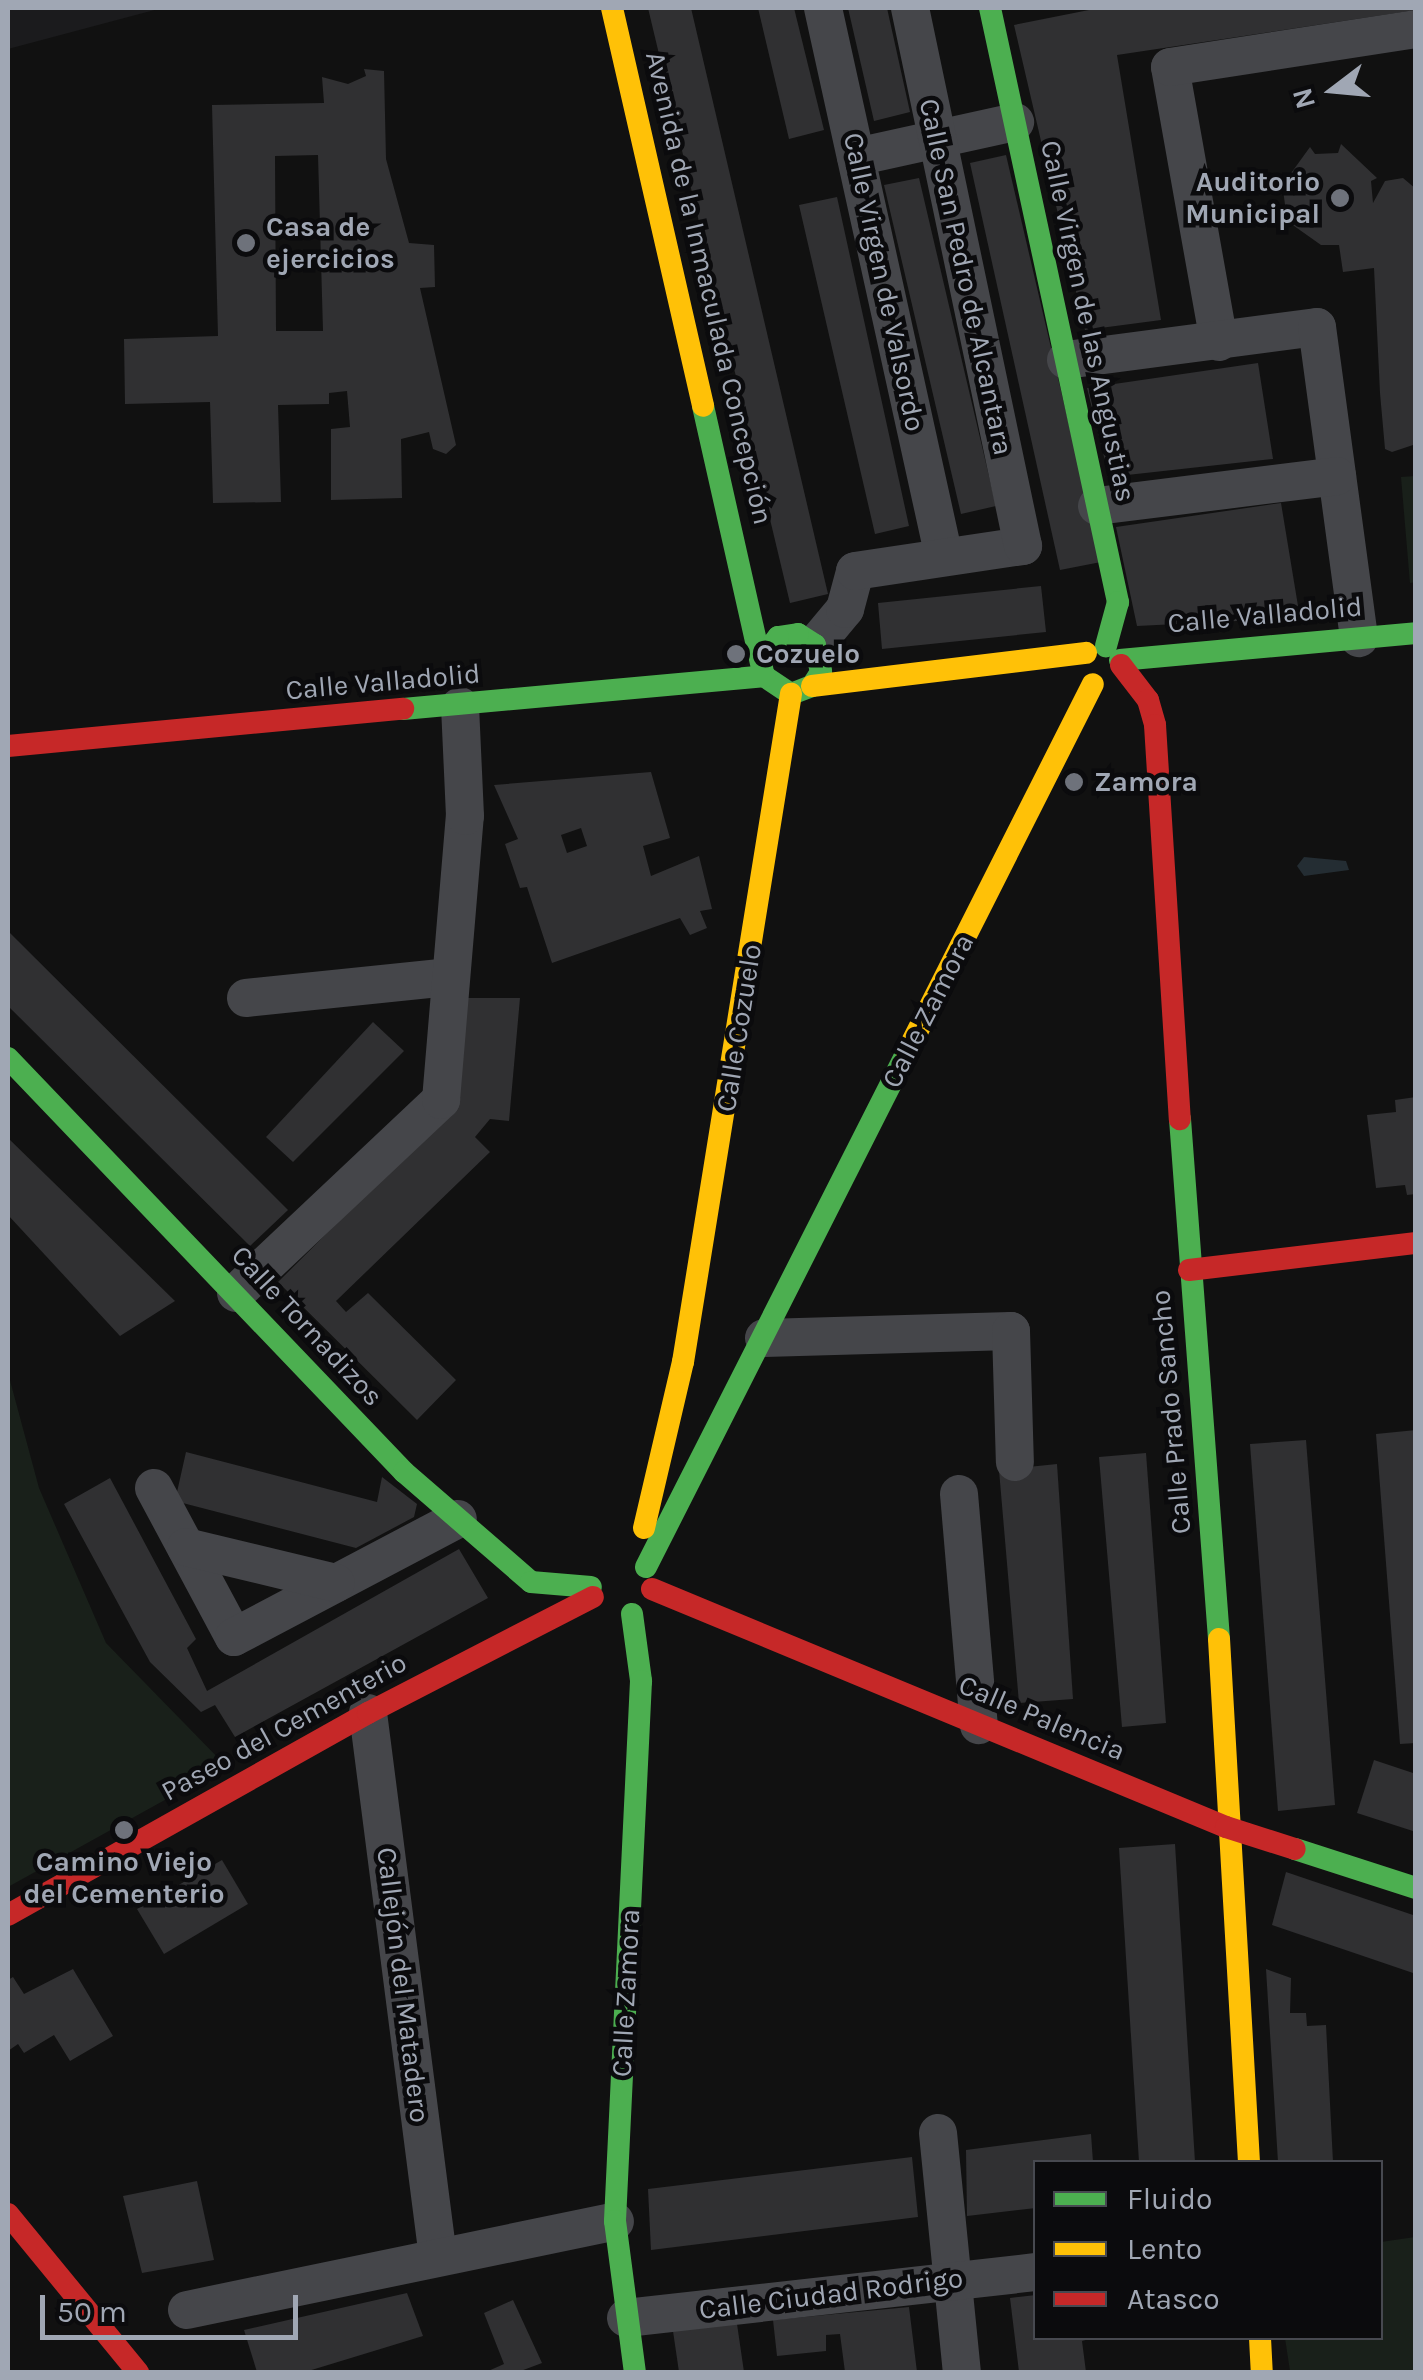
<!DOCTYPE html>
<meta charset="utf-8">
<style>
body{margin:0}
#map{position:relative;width:1423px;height:2380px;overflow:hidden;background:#111;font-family:Karla,sans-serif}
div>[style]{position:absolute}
.built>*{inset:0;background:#1b1b1d}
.green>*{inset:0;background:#19201a}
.water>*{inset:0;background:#242d33}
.building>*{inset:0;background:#303032}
.street>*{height:38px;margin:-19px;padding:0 19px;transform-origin:19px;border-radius:19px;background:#45464a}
.fast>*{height:22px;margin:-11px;padding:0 11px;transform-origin:11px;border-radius:11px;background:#4caf50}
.slow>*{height:22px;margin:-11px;padding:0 11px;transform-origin:11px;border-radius:11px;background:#ffc107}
.jam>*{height:22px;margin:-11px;padding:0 11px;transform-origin:11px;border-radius:11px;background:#c62828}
.dots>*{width:28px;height:28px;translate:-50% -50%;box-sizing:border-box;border:5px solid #0b0b0d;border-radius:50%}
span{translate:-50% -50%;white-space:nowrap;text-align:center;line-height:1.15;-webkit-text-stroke:9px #0b0b0d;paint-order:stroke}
.poi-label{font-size:28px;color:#a0a7b4;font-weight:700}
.right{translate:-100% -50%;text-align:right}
.left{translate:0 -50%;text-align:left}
.street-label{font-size:28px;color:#a0a7b4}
.frame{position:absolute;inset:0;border:10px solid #a0a7b4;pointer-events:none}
.legend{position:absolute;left:1033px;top:2160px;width:350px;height:180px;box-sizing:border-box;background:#0b0b0d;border:2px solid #474950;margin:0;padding:12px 18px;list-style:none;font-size:30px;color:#a0a7b4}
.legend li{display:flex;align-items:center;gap:20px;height:50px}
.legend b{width:50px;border:2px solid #474950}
.north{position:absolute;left:1283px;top:40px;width:100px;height:100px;-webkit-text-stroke:8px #0b0b0d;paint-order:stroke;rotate:254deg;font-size:28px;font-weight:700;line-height:40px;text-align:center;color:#a0a7b4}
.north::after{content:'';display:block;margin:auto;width:35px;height:45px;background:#a0a7b4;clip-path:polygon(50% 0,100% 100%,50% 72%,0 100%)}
.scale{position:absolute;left:40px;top:2295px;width:258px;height:45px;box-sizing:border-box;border:5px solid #a0a7b4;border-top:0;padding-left:12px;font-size:30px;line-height:35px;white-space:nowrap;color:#a0a7b4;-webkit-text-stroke:8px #0b0b0d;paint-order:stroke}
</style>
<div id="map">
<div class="built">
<i style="clip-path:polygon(8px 8px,162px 8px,8px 49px)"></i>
</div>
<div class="green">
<i style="clip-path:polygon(1415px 476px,1416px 582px,1410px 583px,1401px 477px)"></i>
<i style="clip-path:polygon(8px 1373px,39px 1488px,106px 1643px,226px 1766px,8px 1887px)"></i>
<i style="clip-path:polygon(1415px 2237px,1415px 2372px,1290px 2371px,1285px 2338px,1380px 2338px,1381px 2242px)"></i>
</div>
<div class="water">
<i style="clip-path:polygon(1304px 857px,1346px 861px,1349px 870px,1304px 876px,1297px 866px)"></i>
</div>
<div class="building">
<i style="clip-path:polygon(648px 8px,691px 8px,828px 594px,790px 603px)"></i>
<i style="clip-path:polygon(758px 8px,794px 8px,824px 130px,789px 139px)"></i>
<i style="clip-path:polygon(848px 8px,887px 8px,910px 112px,874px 121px)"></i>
<i style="clip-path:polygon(1099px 8px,1416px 10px,1117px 55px,1161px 320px,1085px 330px,1014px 25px)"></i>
<i style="clip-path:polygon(evenodd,364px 69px,384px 71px,386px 159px,409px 243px,434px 245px,435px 287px,420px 288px,456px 445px,446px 454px,433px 449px,429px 432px,401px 439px,402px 498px,331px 500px,331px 429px,350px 427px,347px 391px,329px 393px,329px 404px,278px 405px,281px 502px,213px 503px,210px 402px,125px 404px,124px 339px,218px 336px,212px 105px,324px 103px,322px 77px,348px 84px,366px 76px,364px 69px,318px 155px,323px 331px,276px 331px,275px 156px,318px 155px)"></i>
<i style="clip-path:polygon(1341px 144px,1377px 178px,1371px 181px,1373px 203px,1385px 181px,1403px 178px,1416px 189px,1416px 444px,1392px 452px,1385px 449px,1380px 393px,1374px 268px,1343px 272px,1339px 245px,1321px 245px,1280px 216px,1286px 212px,1281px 175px,1289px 176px,1310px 147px,1315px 154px,1338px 153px)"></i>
<i style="clip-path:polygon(1006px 155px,1101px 562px,1060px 570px,970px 163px)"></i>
<i style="clip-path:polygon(919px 178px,996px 506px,961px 514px,884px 185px)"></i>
<i style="clip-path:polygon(837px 197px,909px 526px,875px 534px,799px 205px)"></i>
<i style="clip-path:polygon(1258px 363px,1273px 459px,1109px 477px,1087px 388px)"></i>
<i style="clip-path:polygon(1281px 503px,1300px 618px,1137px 626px,1116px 527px)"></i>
<i style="clip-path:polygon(1041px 586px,1046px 632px,882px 649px,878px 603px)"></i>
<i style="clip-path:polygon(evenodd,651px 772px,670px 838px,643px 846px,651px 876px,699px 856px,712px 909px,700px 911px,707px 928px,690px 935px,680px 918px,552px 963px,527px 887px,520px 888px,505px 844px,518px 839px,494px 785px,651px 772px,581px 828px,587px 846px,567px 853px,561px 835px,581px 828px)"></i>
<i style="clip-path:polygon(8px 931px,288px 1210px,250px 1246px,8px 1006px)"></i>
<i style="clip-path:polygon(467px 998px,520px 998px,509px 1121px,490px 1119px,475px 1137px,490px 1152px,336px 1301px,346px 1312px,368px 1293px,456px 1380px,417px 1420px,278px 1282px,450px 1111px)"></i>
<i style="clip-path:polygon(373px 1022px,404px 1051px,293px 1162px,266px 1137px)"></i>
<i style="clip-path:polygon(1416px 1097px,1416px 1194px,1407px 1195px,1405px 1185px,1376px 1188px,1367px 1115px,1396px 1112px,1395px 1100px)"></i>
<i style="clip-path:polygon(8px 1138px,175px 1301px,120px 1336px,8px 1215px)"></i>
<i style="clip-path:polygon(1416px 1430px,1416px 1743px,1400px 1744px,1376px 1434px)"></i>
<i style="clip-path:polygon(1306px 1440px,1335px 1805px,1278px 1811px,1250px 1444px)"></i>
<i style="clip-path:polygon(186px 1452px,377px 1502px,382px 1477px,417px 1504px,414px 1517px,356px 1548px,175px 1501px)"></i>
<i style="clip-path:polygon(1146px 1453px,1166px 1723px,1122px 1727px,1099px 1457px)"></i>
<i style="clip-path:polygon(1057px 1464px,1073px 1699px,1019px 1703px,999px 1470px)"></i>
<i style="clip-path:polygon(110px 1478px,196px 1639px,187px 1648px,207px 1691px,459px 1549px,488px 1598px,235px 1737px,215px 1705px,201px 1712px,150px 1662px,64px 1504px)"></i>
<i style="clip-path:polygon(1374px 1760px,1416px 1774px,1416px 1832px,1357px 1813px)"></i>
<i style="clip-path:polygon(1175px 1844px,1195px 2162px,1139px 2162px,1119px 1848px)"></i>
<i style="clip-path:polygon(222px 1860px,248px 1904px,164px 1954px,137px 1909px)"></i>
<i style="clip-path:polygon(1286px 1872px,1416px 1916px,1416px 1974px,1272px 1925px)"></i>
<i style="clip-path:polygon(73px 1969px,113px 2036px,70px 2061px,54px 2035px,24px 2053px,18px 2044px,8px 2051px,8px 1980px,13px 1977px,24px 1994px)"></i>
<i style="clip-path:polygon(1266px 1969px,1291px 1978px,1290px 2013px,1306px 2013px,1307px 2026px,1326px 2025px,1333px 2162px,1278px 2162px)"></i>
<i style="clip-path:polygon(1091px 2134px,1093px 2162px,1036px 2162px,1036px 2208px,967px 2216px,966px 2150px)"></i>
<i style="clip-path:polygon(912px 2157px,918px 2217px,651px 2250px,648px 2189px)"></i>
<i style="clip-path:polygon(197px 2181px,214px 2260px,142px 2273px,123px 2196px)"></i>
<i style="clip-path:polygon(407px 2293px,423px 2336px,305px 2372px,257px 2372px,244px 2330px)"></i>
<i style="clip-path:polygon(1036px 2295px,1036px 2338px,1093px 2338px,1082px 2341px,1086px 2372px,1019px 2372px,1010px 2298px)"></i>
<i style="clip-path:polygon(513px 2300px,542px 2363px,518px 2372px,486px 2372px,504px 2364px,484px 2313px)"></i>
<i style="clip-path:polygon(909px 2307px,917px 2372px,845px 2372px,840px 2334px,826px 2335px,826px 2351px,777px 2356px,773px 2320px)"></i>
<i style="clip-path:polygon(737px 2324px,744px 2372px,679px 2372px,673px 2331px)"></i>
</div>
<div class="street">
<i style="left:823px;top:8px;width:562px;rotate:77.57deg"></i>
<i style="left:856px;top:157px;width:163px;rotate:-12.4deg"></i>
<i style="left:1219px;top:342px;width:279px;rotate:-100.1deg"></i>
<i style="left:1170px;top:67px;width:249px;rotate:-8.8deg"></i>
<i style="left:1066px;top:360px;width:253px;rotate:-7.5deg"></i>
<i style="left:1317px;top:327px;width:314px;rotate:82.3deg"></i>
<i style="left:1097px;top:506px;width:242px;rotate:-7.1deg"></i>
<i style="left:815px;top:645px;width:47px;rotate:-50.2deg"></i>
<i style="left:845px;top:609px;width:39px;rotate:-75deg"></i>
<i style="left:855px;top:571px;width:170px;rotate:-8.5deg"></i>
<i style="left:1023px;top:546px;width:550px;rotate:-101.86deg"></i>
<i style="left:246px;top:998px;width:203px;rotate:-5.9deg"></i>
<i style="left:236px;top:1293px;width:282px;rotate:-43.3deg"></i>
<i style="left:441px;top:1100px;width:285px;rotate:-85.2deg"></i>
<i style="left:465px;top:816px;width:110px;rotate:-92.6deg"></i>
<i style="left:764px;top:1338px;width:247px;rotate:-1.6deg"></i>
<i style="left:1011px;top:1331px;width:131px;rotate:88.3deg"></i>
<i style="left:154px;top:1488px;width:169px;rotate:61.8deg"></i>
<i style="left:234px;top:1637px;width:253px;rotate:-27.8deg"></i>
<i style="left:959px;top:1494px;width:232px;rotate:85.1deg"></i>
<i style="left:186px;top:1547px;width:154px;rotate:13.5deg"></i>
<i style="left:368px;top:1713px;width:548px;rotate:82.67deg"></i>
<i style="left:938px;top:2133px;width:240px;rotate:84.3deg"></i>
<i style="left:187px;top:2310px;width:437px;rotate:-11.7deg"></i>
<i style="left:626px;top:2318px;width:413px;rotate:-6.4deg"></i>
</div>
<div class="fast">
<i style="left:990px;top:8px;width:608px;rotate:77.84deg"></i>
<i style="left:1118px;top:602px;width:46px;rotate:105.3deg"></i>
<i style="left:703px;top:406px;width:277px;rotate:77.3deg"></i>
<i style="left:764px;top:676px;width:32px;rotate:34deg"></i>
<i style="left:791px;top:694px;width:22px;rotate:-21deg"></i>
<i style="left:812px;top:686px;width:17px;rotate:-57deg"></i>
<i style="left:821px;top:672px;width:28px;rotate:-103deg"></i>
<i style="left:815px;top:645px;width:20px;rotate:-147deg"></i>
<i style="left:798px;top:634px;width:20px;rotate:171deg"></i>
<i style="left:778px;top:637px;width:25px;rotate:127deg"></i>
<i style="left:1120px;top:660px;width:297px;rotate:-5.2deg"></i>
<i style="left:403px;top:709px;width:363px;rotate:-5.2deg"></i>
<i style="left:8px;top:1058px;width:573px;rotate:46.27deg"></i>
<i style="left:404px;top:1472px;width:168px;rotate:40.9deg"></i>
<i style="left:531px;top:1582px;width:60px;rotate:4.8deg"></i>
<i style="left:1180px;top:1119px;width:521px;rotate:85.71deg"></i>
<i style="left:646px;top:1567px;width:577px;rotate:-63.12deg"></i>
<i style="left:632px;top:1614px;width:68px;rotate:82.3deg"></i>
<i style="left:641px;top:1681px;width:541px;rotate:92.76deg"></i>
<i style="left:615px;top:2221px;width:152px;rotate:82.5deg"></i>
<i style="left:1295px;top:1849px;width:127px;rotate:17.9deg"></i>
</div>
<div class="slow">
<i style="left:612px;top:8px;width:408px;rotate:77.1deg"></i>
<i style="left:812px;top:686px;width:276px;rotate:-6.9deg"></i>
<i style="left:907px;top:1052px;width:412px;rotate:-63.2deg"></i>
<i style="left:644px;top:1528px;width:171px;rotate:-76.8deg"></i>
<i style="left:683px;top:1362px;width:677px;rotate:-80.82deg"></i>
<i style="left:1219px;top:1639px;width:524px;rotate:86.72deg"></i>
<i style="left:1260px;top:2338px;width:34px;rotate:87deg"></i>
</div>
<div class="jam">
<i style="left:1121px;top:665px;width:44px;rotate:52.4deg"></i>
<i style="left:1148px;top:700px;width:26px;rotate:74deg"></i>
<i style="left:1155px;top:725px;width:395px;rotate:86.4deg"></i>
<i style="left:8px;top:746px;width:397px;rotate:-5.4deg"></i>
<i style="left:1189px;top:1270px;width:229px;rotate:-6.8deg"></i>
<i style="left:652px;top:1589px;width:621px;rotate:22.52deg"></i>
<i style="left:1226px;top:1827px;width:72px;rotate:17.7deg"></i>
<i style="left:8px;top:1915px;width:413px;rotate:-29.3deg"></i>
<i style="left:368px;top:1713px;width:253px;rotate:-27.3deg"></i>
<i style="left:8px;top:2214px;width:205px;rotate:50.6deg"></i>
</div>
<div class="dots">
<i style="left:1340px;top:198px;background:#6e727b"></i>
<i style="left:246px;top:243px;background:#6e727b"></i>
<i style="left:736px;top:654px;background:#6e727b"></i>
<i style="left:1074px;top:782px;background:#6e727b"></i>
<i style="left:124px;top:1830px;background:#6e727b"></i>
</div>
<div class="poi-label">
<span class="right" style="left:1320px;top:198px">Auditorio<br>Municipal</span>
<span class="left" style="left:266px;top:243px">Casa de<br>ejercicios</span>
<span class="left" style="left:756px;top:654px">Cozuelo</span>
<span class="left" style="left:1094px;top:782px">Zamora</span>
<span style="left:124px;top:1878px">Camino Viejo<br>del Cementerio</span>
</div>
<div class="street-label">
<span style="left:966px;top:277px;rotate:78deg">Calle San Pedro de Alcantara</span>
<span style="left:884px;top:282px;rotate:78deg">Calle Virgen de Valsordo</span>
<span style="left:709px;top:288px;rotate:77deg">Avenida de la Inmaculada Concepción</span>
<span style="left:1088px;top:321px;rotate:78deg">Calle Virgen de las Angustias</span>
<span style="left:1265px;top:615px;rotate:-5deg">Calle Valladolid</span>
<span style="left:383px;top:682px;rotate:-5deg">Calle Valladolid</span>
<span style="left:928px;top:1011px;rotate:-63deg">Calle Zamora</span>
<span style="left:739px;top:1028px;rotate:-81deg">Calle Cozuelo</span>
<span style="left:307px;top:1326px;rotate:47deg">Calle Tornadizos</span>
<span style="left:1171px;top:1412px;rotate:-95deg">Calle Prado Sancho</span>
<span style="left:1042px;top:1718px;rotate:23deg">Calle Palencia</span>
<span style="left:284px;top:1727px;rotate:-29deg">Paseo del Cementerio</span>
<span style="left:403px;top:1985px;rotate:83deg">Callejón del Matadero</span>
<span style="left:626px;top:1993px;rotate:-87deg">Calle Zamora</span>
<span style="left:831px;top:2294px;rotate:-7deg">Calle Ciudad Rodrigo</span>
</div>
<div class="frame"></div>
<ul class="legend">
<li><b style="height:12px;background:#4caf50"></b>Fluido</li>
<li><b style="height:12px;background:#ffc107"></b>Lento</li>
<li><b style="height:12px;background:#c62828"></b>Atasco</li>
</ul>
<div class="north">N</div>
<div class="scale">50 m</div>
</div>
